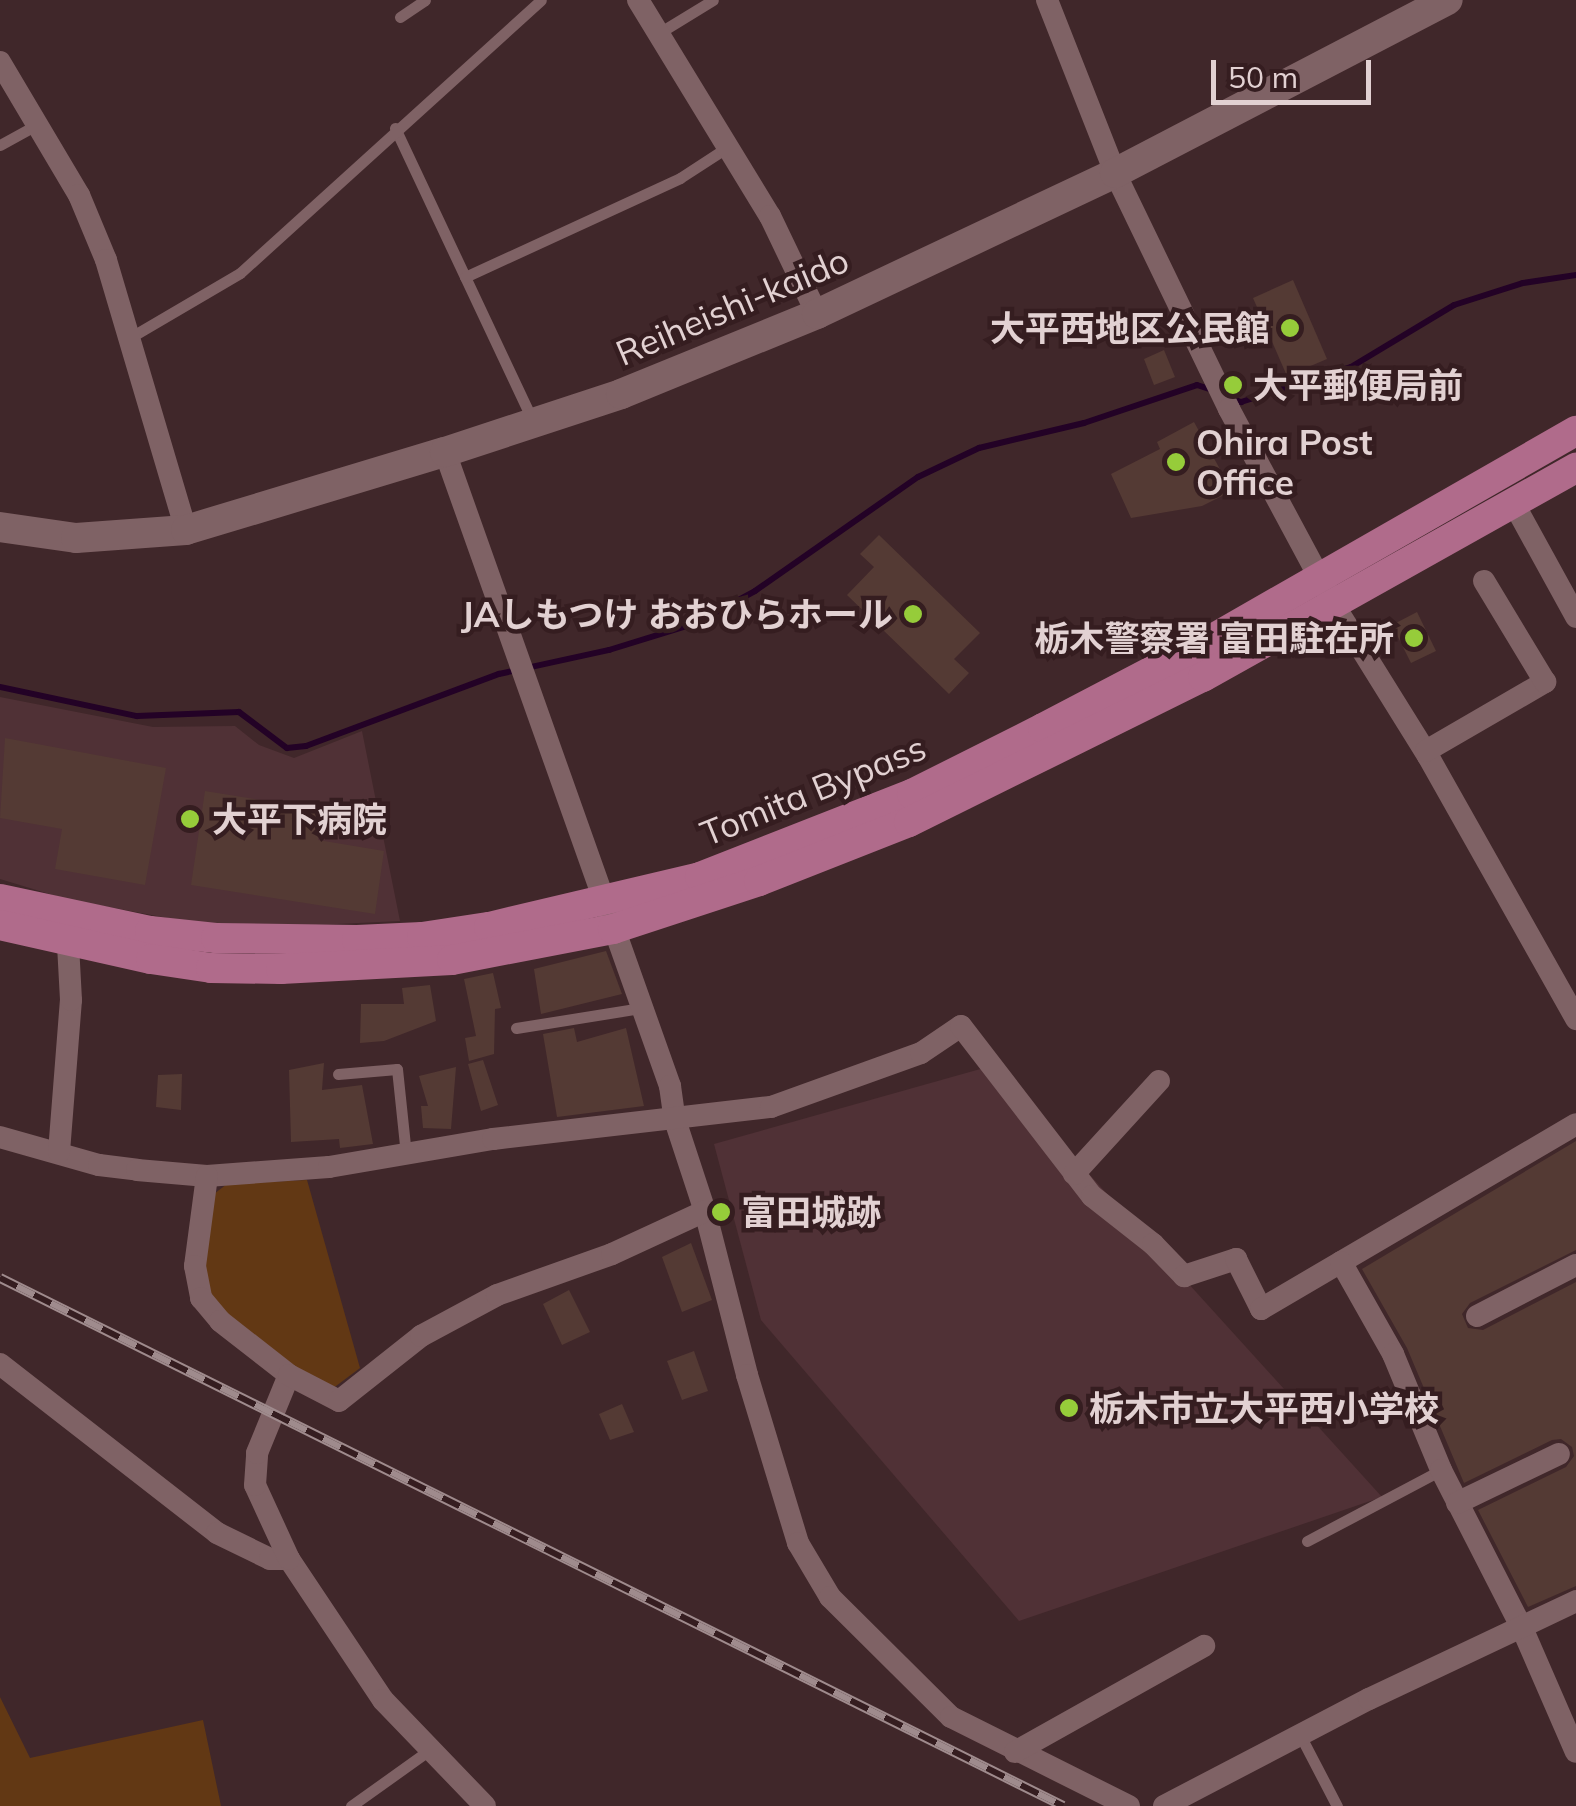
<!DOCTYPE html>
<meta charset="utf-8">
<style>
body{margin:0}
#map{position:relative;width:1576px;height:1806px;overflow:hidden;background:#40272a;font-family:Mulish,"Noto Sans JP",sans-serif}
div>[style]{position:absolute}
.built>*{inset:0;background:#503136}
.green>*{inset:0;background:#623814}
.stream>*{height:6px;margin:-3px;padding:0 3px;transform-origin:3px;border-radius:3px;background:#230226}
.building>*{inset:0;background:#543a34}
.lane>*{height:11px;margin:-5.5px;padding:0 5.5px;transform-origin:5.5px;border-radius:5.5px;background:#7f6265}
.street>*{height:22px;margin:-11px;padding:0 11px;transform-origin:11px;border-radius:11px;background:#7f6265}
.secondary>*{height:30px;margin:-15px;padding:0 15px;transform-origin:15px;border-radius:15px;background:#7f6265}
.primary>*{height:30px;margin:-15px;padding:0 15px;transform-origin:15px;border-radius:15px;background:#b06b8b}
.rail>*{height:10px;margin-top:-5px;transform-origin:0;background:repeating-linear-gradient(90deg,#351d20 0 19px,#9f8b8d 0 38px);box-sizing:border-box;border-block:2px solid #9f8b8d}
.dots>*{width:28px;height:28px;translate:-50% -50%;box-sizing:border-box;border:5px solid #351d20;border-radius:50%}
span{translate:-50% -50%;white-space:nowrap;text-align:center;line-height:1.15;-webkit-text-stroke:9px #351d20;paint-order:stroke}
.street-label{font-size:35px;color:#e2d1d2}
.poi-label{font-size:35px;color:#e2d1d2;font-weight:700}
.right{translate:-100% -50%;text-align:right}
.left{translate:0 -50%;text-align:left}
.scale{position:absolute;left:1211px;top:60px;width:160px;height:45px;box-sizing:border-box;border:5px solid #e2d1d2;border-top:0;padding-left:12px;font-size:30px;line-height:35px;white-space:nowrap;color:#e2d1d2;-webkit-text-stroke:8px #351d20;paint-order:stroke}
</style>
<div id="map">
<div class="built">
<i style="clip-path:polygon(0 697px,153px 727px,235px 726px,259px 745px,294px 758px,362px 731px,400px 921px,295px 926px,189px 922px,66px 899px,0 879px)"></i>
<i style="clip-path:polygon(991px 1066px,1382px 1497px,1019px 1621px,761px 1320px,714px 1144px)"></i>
</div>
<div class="green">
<i style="clip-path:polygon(307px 1180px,360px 1368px,332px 1389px,290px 1368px,206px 1296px,200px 1268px,210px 1197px,227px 1184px)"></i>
<i style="clip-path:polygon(0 1697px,30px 1758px,203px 1720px,221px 1806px,0 1806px)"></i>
</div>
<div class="stream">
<i style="left:1233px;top:399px;width:9px;rotate:21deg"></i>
<i style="left:1241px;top:402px;width:115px;rotate:-17.7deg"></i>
<i style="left:1351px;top:367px;width:120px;rotate:-31deg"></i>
<i style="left:1454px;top:305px;width:72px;rotate:-17.7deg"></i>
<i style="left:1523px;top:283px;width:54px;rotate:-8.6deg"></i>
<i style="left:0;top:687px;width:140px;rotate:12deg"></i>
<i style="left:137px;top:716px;width:102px;rotate:-2.2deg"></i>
<i style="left:239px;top:712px;width:60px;rotate:36.9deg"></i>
<i style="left:287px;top:748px;width:19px;rotate:-6deg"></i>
<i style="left:306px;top:746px;width:206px;rotate:-20.5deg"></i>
<i style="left:499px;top:674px;width:113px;rotate:-12.3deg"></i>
<i style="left:609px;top:650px;width:91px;rotate:-17.2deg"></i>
<i style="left:696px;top:623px;width:67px;rotate:-28.5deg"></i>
<i style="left:755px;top:591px;width:199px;rotate:-35deg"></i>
<i style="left:918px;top:477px;width:68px;rotate:-25.4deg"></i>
<i style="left:979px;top:448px;width:108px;rotate:-13.4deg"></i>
<i style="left:1084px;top:423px;width:119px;rotate:-18.6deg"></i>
<i style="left:1197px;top:385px;width:16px;rotate:18deg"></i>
</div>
<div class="building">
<i style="clip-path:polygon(1293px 280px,1327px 359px,1287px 376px,1253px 298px)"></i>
<i style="clip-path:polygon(1164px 350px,1175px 377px,1154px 385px,1144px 359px)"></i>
<i style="clip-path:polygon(1194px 422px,1232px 491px,1202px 506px,1131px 518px,1111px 474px,1160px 449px,1157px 442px)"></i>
<i style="clip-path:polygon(879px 535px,980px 633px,954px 659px,969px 673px,949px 694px,847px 595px,874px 567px,860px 554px)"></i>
<i style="clip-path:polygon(1417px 612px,1436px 651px,1411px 663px,1392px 625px)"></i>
<i style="clip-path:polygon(5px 738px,166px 768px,145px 885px,55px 869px,62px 829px,0 818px)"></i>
<i style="clip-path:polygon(205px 791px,323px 810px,318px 840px,384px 851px,375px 914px,191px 885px)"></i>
<i style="clip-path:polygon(606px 951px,622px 994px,541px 1014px,534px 969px)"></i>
<i style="clip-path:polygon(493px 973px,501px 1008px,495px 1009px,494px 1054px,469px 1061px,465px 1038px,476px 1036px,464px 979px)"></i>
<i style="clip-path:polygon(430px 985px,436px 1021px,384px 1041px,360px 1043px,361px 1004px,404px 1004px,402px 988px)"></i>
<i style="clip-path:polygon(574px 1028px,577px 1042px,626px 1028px,644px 1106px,557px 1117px,543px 1034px)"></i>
<i style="clip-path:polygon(483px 1060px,498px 1105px,481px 1111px,468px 1064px)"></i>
<i style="clip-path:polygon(324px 1063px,322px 1090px,362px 1085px,373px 1144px,340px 1148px,339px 1139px,291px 1142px,289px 1070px)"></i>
<i style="clip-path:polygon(456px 1067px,451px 1129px,423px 1128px,421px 1106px,428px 1106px,419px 1076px)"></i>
<i style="clip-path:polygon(182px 1074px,181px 1110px,156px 1107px,158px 1075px)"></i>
<i style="clip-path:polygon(1576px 1141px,1576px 1250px,1470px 1303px,1462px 1314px,1468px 1328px,1483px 1330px,1576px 1282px,1576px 1586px,1528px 1607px,1478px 1510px,1566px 1467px,1574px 1456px,1572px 1447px,1561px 1439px,1552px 1440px,1464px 1483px,1407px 1348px,1362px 1269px)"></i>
<i style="clip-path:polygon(691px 1243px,712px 1300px,682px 1312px,662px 1257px)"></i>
<i style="clip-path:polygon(569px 1290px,590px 1332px,562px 1345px,543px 1304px)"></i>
<i style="clip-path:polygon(694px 1351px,708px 1391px,682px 1400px,667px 1361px)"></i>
<i style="clip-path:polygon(622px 1404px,634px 1432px,610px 1440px,599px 1414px)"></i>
</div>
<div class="lane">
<i style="left:400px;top:17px;width:30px;rotate:-34deg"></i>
<i style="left:659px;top:33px;width:63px;rotate:-31.4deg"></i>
<i style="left:395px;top:128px;width:322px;rotate:64.8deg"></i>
<i style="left:0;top:145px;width:43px;rotate:-28.9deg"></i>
<i style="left:465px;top:277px;width:237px;rotate:-24.7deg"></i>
<i style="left:680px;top:178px;width:59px;rotate:-33.1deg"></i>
<i style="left:131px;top:337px;width:126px;rotate:-30.4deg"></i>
<i style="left:240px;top:273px;width:406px;rotate:-42.2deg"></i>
<i style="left:516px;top:1028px;width:127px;rotate:-9.1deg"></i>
<i style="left:338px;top:1074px;width:59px;rotate:-4.8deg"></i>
<i style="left:397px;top:1069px;width:85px;rotate:84deg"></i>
<i style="left:1307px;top:1541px;width:152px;rotate:-27.9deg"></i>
<i style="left:1300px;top:1735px;width:80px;rotate:62.5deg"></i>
<i style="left:351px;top:1806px;width:98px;rotate:-35.5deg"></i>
</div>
<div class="street">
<i style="left:638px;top:0;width:253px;rotate:58.6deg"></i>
<i style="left:770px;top:216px;width:109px;rotate:64.4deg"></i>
<i style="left:1047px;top:0;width:186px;rotate:68.5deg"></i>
<i style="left:1115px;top:173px;width:262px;rotate:64.2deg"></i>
<i style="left:1229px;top:409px;width:222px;rotate:61.8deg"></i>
<i style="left:1334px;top:605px;width:178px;rotate:58.1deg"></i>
<i style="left:1428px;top:756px;width:302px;rotate:60.6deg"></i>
<i style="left:0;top:62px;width:155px;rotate:59.3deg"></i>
<i style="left:79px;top:195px;width:70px;rotate:67.4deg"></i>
<i style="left:106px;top:260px;width:282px;rotate:73.5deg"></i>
<i style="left:445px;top:452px;width:673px;rotate:70.46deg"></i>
<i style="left:670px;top:1086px;width:34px;rotate:82deg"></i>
<i style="left:675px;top:1120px;width:96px;rotate:71.8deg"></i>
<i style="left:705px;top:1211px;width:169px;rotate:75.6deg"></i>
<i style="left:747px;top:1375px;width:176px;rotate:73.1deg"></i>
<i style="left:798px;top:1543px;width:63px;rotate:59.3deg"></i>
<i style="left:830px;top:1597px;width:170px;rotate:44.8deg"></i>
<i style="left:951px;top:1717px;width:199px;rotate:26.6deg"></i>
<i style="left:1514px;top:504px;width:129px;rotate:61.2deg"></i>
<i style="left:1426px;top:751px;width:138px;rotate:-30.1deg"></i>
<i style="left:1545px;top:682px;width:118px;rotate:-121.1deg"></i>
<i style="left:0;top:1137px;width:103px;rotate:15.8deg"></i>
<i style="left:99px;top:1165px;width:38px;rotate:7deg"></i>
<i style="left:137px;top:1170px;width:70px;rotate:4.9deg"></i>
<i style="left:207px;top:1176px;width:122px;rotate:-4.2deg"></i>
<i style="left:329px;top:1167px;width:166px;rotate:-9.7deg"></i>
<i style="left:493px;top:1139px;width:280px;rotate:-6.6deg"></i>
<i style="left:771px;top:1107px;width:159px;rotate:-19.8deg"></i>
<i style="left:921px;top:1053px;width:48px;rotate:-34deg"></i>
<i style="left:961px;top:1026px;width:215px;rotate:52.4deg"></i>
<i style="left:1092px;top:1196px;width:78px;rotate:38.2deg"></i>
<i style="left:1153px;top:1244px;width:45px;rotate:45.9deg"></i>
<i style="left:1184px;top:1276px;width:55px;rotate:-18.1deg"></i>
<i style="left:1236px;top:1259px;width:56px;rotate:63.4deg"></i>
<i style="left:1261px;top:1309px;width:365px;rotate:-30.4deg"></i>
<i style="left:59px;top:1152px;width:152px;rotate:-85.5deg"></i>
<i style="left:71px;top:1000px;width:56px;rotate:-93.1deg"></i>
<i style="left:1074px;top:1174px;width:126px;rotate:-47.6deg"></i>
<i style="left:207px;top:1176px;width:91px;rotate:97.6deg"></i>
<i style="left:195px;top:1266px;width:33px;rotate:79deg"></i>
<i style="left:201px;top:1298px;width:30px;rotate:50deg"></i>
<i style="left:220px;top:1321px;width:88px;rotate:38deg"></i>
<i style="left:1341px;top:1262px;width:106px;rotate:60.5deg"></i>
<i style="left:1393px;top:1354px;width:126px;rotate:67.5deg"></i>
<i style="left:1441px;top:1470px;width:178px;rotate:62.9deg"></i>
<i style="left:1522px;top:1628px;width:135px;rotate:66.5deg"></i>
<i style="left:1477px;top:1316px;width:111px;rotate:-27.3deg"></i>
<i style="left:0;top:1364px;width:275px;rotate:37.9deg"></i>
<i style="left:217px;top:1533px;width:59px;rotate:26.1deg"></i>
<i style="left:270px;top:1559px;width:19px"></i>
<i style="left:289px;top:1559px;width:169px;rotate:56.3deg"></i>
<i style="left:383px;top:1700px;width:147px;rotate:46.1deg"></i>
<i style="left:1457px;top:1503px;width:113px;rotate:-25.7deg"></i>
<i style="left:289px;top:1559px;width:81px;rotate:-114.7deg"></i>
<i style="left:255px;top:1485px;width:32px;rotate:-86deg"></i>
<i style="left:257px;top:1453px;width:84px;rotate:-67.7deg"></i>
<i style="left:289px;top:1375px;width:56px;rotate:27.5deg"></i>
<i style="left:339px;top:1401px;width:105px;rotate:-38.4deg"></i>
<i style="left:421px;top:1336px;width:86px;rotate:-28.3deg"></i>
<i style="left:497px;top:1295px;width:122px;rotate:-19.6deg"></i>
<i style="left:612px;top:1254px;width:102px;rotate:-24.8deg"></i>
<i style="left:1015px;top:1752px;width:217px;rotate:-29.3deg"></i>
<i style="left:1164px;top:1806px;width:231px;rotate:-27.6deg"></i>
<i style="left:1369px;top:1699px;width:229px;rotate:-25.3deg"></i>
</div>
<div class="secondary">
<i style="left:0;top:527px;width:77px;rotate:8.2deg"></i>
<i style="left:76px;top:538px;width:110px;rotate:-4.2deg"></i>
<i style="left:186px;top:530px;width:270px;rotate:-16.8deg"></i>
<i style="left:445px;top:452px;width:185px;rotate:-18.2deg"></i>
<i style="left:621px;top:394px;width:212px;rotate:-22.2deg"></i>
<i style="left:817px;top:314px;width:330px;rotate:-25.3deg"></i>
<i style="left:1115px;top:173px;width:375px;rotate:-27.5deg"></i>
</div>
<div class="primary">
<i style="left:0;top:899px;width:153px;rotate:12deg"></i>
<i style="left:150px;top:931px;width:66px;rotate:6.1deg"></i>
<i style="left:216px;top:938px;width:141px;rotate:0.8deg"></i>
<i style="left:357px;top:940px;width:65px;rotate:-2.6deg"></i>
<i style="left:422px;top:937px;width:68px;rotate:-8.5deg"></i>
<i style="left:489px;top:927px;width:217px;rotate:-13.3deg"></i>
<i style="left:700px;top:877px;width:228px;rotate:-21.4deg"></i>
<i style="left:912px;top:794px;width:147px;rotate:-26.7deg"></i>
<i style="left:1043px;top:728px;width:179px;rotate:-27.6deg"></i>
<i style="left:1202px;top:645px;width:431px;rotate:-29.8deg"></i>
<i style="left:0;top:925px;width:155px;rotate:12.7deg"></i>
<i style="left:151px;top:959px;width:61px;rotate:8.5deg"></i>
<i style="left:211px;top:968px;width:70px;rotate:0.8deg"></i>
<i style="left:281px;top:969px;width:171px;rotate:-3deg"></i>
<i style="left:452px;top:960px;width:164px;rotate:-10.9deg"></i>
<i style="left:613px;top:929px;width:154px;rotate:-18.2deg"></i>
<i style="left:759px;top:881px;width:161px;rotate:-21.5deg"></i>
<i style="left:909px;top:822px;width:328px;rotate:-26.3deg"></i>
<i style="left:1203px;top:677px;width:428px;rotate:-29.3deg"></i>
</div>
<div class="rail">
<i style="left:0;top:1278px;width:1187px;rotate:26.41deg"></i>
</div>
<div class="dots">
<i style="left:1290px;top:328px;background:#96cc3a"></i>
<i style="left:1233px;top:385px;background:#96cc3a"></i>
<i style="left:1176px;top:462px;background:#96cc3a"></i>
<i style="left:913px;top:614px;background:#96cc3a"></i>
<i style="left:1414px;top:638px;background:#96cc3a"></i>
<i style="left:190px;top:819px;background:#96cc3a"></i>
<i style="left:721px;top:1212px;background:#96cc3a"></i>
<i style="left:1069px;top:1408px;background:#96cc3a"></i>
</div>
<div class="street-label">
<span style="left:732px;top:306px;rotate:-23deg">Reiheishi-kaido</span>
<span style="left:813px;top:790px;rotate:-22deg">Tomita Bypass</span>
</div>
<div class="poi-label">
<span class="right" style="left:1270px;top:328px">大平西地区公民館</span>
<span class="left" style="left:1253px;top:385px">大平郵便局前</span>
<span class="left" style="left:1196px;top:462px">Ohira Post<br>Office</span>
<span class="right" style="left:893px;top:614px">JAしもつけ おおひらホール</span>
<span class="right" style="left:1394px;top:638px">栃木警察署 富田駐在所</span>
<span class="left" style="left:212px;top:819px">大平下病院</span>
<span class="left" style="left:741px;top:1212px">富田城跡</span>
<span class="left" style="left:1089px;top:1408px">栃木市立大平西小学校</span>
</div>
<div class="scale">50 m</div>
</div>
